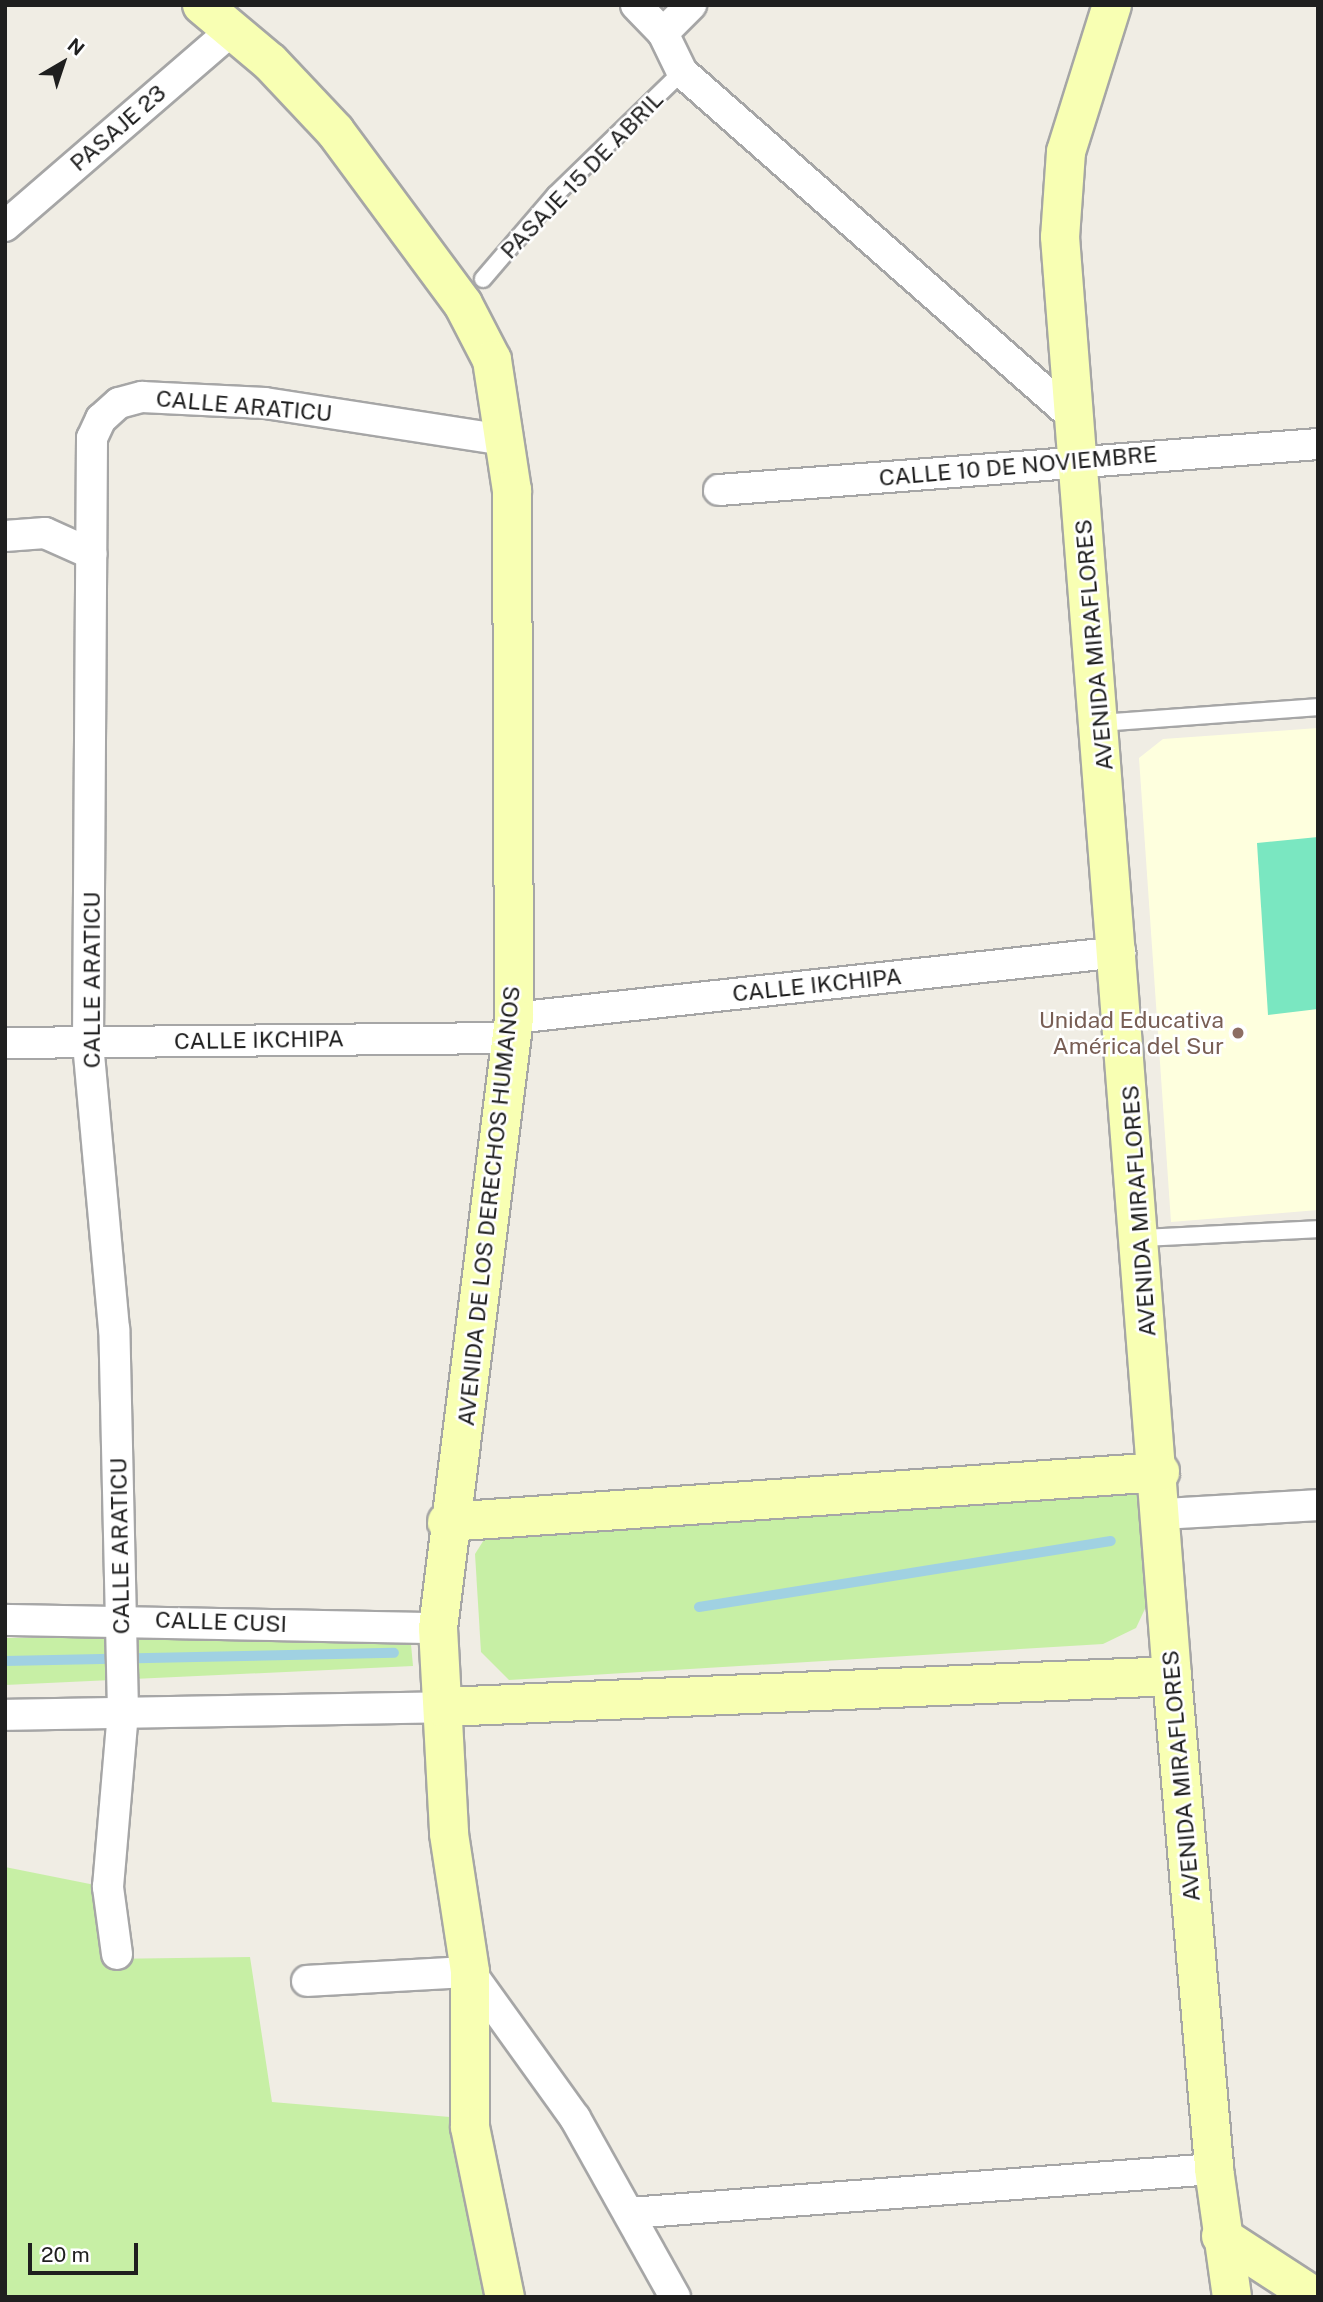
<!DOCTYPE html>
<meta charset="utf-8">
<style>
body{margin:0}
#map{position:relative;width:1323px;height:2302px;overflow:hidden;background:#f0ede4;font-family:"Public Sans",sans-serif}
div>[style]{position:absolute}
.education>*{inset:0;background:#feffde}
.grass>*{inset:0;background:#c7efa5}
.pitch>*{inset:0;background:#7ae7c1}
.stream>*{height:10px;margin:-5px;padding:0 5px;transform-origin:5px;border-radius:5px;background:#a0d1e2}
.roads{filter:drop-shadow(2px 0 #a6a6a6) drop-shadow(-2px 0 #a6a6a6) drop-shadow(0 2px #a6a6a6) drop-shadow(0 -2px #a6a6a6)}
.lane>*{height:16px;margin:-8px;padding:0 8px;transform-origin:8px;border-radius:8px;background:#fff}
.street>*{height:30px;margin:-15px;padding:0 15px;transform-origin:15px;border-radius:15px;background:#fff}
.secondary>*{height:38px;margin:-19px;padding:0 19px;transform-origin:19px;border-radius:19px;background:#f8ffb3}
.dots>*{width:19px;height:19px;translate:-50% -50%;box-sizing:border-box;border:4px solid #fff;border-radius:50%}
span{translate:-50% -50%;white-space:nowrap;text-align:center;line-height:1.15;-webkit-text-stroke:5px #fff;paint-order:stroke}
.street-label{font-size:23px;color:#1f1f1f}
.education-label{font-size:23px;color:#785e54}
.right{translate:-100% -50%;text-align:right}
.frame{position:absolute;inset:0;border:7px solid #1f1f1f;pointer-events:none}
.north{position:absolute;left:28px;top:28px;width:70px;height:70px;-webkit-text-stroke:5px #fff;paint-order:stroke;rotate:39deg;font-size:19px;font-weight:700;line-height:28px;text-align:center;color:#1f1f1f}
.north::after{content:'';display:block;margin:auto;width:24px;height:32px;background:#1f1f1f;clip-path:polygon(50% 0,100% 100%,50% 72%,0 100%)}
.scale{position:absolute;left:28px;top:2243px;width:110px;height:32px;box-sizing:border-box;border:4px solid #1f1f1f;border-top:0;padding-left:9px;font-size:21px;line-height:24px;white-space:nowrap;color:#1f1f1f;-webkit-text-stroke:5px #fff;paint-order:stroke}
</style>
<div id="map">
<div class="education">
<i style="clip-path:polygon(1318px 728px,1318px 1210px,1171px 1222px,1139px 758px,1163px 739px)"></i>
</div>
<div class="grass">
<i style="clip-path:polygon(1142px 1484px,1151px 1596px,1136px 1628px,1103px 1644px,509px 1680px,481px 1652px,475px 1554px,487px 1535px)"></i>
<i style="clip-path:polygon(410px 1634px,413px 1666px,5px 1685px,5px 1638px)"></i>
<i style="clip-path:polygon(5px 1867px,105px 1887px,105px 1959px,250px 1957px,272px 2102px,450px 2117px,485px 2297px,5px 2297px)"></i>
</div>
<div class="pitch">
<i style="clip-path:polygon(1318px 837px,1318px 1009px,1268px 1015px,1257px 843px)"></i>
</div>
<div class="stream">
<i style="left:699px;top:1607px;width:417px;rotate:-9.1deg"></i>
<i style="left:5px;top:1661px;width:389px;rotate:-1.2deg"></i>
</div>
<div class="roads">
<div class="lane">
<i style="left:483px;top:279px;width:111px;rotate:-49.4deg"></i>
<i style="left:555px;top:195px;width:177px;rotate:-44.1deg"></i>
<i style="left:1101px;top:723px;width:218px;rotate:-4.2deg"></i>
<i style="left:1141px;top:1238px;width:177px;rotate:-2.9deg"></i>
</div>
<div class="street">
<i style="left:636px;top:5px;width:39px;rotate:46deg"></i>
<i style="left:663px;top:33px;width:43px;rotate:64deg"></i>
<i style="left:682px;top:72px;width:517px;rotate:41.39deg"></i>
<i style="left:663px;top:33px;width:40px;rotate:-45deg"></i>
<i style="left:5px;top:226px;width:298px;rotate:-40.8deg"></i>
<i style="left:719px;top:490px;width:601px;rotate:-4.39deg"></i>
<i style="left:5px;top:536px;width:40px;rotate:-4.3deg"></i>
<i style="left:45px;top:533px;width:51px;rotate:24.1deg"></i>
<i style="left:514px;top:1018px;width:610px;rotate:-6.22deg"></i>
<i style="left:5px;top:1043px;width:507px;rotate:-0.57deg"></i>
<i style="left:1163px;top:1514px;width:155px;rotate:-3.3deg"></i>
<i style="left:5px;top:1620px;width:433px;rotate:1.1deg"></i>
<i style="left:5px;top:1715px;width:438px;rotate:-1deg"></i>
<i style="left:117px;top:1954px;width:68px;rotate:-97.7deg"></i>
<i style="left:108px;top:1887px;width:177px;rotate:-85.1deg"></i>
<i style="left:123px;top:1711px;width:382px;rotate:-91.3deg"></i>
<i style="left:114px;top:1329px;width:288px;rotate:-95.2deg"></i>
<i style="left:88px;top:1042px;width:604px;rotate:-89.62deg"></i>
<i style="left:92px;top:438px;width:21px;rotate:-65deg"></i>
<i style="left:101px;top:419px;width:24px;rotate:-42deg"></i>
<i style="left:119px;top:403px;width:24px;rotate:-15deg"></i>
<i style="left:142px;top:397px;width:123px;rotate:2.8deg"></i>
<i style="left:265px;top:403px;width:242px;rotate:8.8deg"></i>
<i style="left:307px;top:1981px;width:163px;rotate:-3.2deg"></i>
<i style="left:470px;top:1972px;width:180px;rotate:54.3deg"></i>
<i style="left:575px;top:2118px;width:205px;rotate:60.8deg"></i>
<i style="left:630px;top:2213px;width:586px;rotate:-4.31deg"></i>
</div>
<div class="secondary">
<i style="left:202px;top:5px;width:89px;rotate:40deg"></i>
<i style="left:270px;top:62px;width:95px;rotate:46.7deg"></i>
<i style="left:335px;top:131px;width:215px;rotate:53.5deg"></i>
<i style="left:463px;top:304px;width:63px;rotate:62.6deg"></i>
<i style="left:492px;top:360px;width:132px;rotate:81.3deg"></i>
<i style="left:512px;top:490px;width:528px;rotate:89.78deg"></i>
<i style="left:514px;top:1018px;width:615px;rotate:97.1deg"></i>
<i style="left:438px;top:1628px;width:206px;rotate:86.9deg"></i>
<i style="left:449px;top:1834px;width:140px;rotate:81.3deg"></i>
<i style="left:470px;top:1972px;width:155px;rotate:90deg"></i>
<i style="left:470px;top:2127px;width:174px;rotate:78.4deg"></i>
<i style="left:1112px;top:5px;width:154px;rotate:107.4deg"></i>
<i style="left:1066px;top:152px;width:85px;rotate:94deg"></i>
<i style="left:1060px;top:237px;width:1443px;rotate:85.55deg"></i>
<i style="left:1172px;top:1676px;width:495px;rotate:85.1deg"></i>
<i style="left:1214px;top:2169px;width:129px;rotate:82deg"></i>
<i style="left:447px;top:1522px;width:715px;rotate:-4.01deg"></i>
<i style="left:443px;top:1707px;width:730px;rotate:-2.43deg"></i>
<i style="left:1221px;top:2236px;width:112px;rotate:33deg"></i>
</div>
</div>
<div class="dots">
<i style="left:1238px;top:1033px;background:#8d6e63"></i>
</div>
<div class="street-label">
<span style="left:118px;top:128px;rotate:-41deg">PASAJE 23</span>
<span style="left:582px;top:175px;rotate:-46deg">PASAJE 15 DE ABRIL</span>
<span style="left:244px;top:406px;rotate:5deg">CALLE ARATICU</span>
<span style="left:1018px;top:466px;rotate:-5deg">CALLE 10 DE NOVIEMBRE</span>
<span style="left:1094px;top:645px;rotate:-95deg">AVENIDA MIRAFLORES</span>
<span style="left:92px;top:980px;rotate:-90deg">CALLE ARATICU</span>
<span style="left:817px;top:985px;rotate:-6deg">CALLE IKCHIPA</span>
<span style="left:259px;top:1040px;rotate:-1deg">CALLE IKCHIPA</span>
<span style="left:489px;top:1206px;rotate:-84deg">AVENIDA DE LOS DERECHOS HUMANOS</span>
<span style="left:1139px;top:1211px;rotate:-94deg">AVENIDA MIRAFLORES</span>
<span style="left:120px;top:1546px;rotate:-91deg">CALLE ARATICU</span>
<span style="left:221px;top:1622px;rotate:2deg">CALLE CUSI</span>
<span style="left:1181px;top:1776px;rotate:-95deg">AVENIDA MIRAFLORES</span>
</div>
<div class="education-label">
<span class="right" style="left:1224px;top:1033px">Unidad Educativa<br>América del Sur</span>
</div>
<div class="frame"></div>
<div class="north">N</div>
<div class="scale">20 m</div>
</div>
